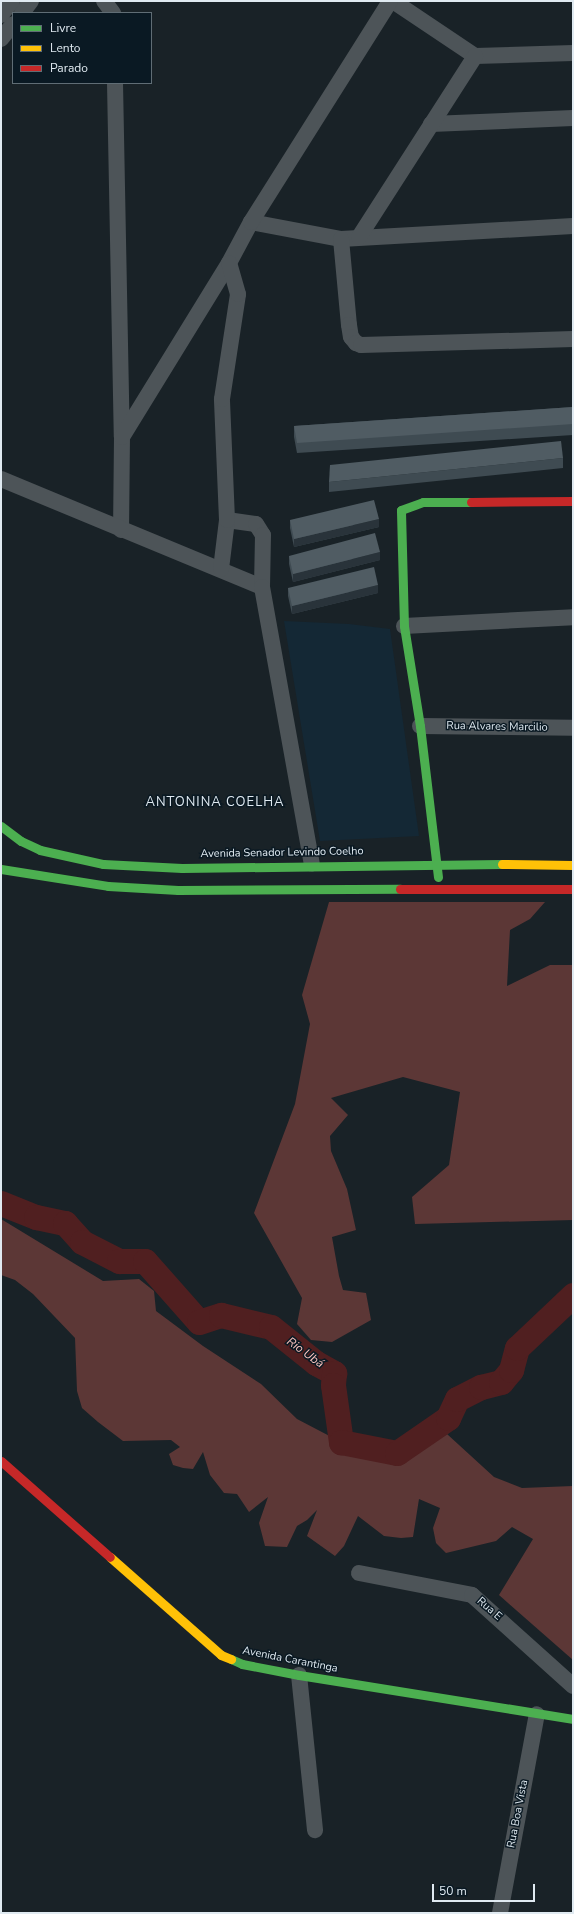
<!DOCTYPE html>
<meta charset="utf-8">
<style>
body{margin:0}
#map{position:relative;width:574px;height:1914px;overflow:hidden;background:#192227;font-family:"Nunito Sans",sans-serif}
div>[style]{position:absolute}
.built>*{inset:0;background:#142835}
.green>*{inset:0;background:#5c3736}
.river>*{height:25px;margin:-12.5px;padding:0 12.5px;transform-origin:12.5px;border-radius:12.5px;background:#501f20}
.street>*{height:16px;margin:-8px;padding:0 8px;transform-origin:8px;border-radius:8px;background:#4d5458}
.fast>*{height:9px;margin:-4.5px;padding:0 4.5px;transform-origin:4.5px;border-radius:4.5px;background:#4caf50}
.slow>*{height:9px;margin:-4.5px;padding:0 4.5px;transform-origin:4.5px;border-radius:4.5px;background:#ffc107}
.jam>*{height:9px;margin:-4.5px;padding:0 4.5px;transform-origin:4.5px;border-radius:4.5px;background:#c62828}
.wall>*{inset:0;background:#3f4b52}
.shaded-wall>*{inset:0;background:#29333a}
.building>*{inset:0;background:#505c63}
span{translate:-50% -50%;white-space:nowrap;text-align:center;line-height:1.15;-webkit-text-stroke:3px #0a1923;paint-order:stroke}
.street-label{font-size:11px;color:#e0eaf1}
.water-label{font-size:12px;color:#fcc3bf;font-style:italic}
.quarter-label{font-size:13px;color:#e0eaf1;letter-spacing:1px}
.frame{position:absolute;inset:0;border:2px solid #e0eaf1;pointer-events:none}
.legend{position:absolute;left:12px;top:12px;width:140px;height:72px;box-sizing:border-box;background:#0a1923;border:1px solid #606d75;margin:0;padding:5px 7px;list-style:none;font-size:12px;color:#e0eaf1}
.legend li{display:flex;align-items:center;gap:8px;height:20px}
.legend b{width:20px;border:1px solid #606d75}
.scale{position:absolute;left:432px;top:1884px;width:103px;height:18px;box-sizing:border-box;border:2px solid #e0eaf1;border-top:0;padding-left:5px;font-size:12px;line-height:14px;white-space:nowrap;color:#e0eaf1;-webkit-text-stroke:3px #0a1923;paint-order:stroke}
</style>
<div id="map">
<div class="built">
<i style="clip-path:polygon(284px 621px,349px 624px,390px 629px,419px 836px,320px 841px)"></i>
</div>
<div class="green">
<i style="clip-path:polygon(329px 902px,545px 902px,530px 919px,510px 930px,507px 986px,550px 965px,573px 965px,573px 1220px,415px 1224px,412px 1197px,449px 1165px,460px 1092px,403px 1077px,331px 1098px,348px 1115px,330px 1136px,331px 1151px,347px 1189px,356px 1230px,332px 1237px,339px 1276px,343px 1290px,366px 1293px,371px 1320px,332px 1342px,311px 1340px,297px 1324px,302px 1298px,254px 1213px,295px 1104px,310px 1024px,302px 995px)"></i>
<i style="clip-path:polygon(1px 1219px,103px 1281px,139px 1279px,154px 1291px,156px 1311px,203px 1346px,261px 1384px,297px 1419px,341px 1442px,397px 1466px,447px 1434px,494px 1477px,522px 1488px,573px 1486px,573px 1660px,499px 1595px,533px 1539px,512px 1527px,496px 1541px,446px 1553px,436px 1543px,433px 1528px,440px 1508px,419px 1499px,413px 1537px,401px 1538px,384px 1536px,358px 1516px,344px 1546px,335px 1556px,307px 1536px,317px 1510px,307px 1520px,297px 1526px,287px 1547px,265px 1546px,259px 1523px,268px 1497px,249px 1512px,237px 1494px,224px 1493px,210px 1475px,203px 1452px,193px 1469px,183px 1468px,173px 1465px,169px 1454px,180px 1447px,171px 1440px,123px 1441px,98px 1422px,82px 1408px,77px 1391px,75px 1338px,33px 1294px,15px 1280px,1px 1275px)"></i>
</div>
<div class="river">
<i style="left:1px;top:1203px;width:38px;rotate:22deg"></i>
<i style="left:36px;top:1217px;width:30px;rotate:12deg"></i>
<i style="left:65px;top:1223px;width:25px;rotate:48deg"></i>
<i style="left:82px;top:1242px;width:42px;rotate:27.2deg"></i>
<i style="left:119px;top:1261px;width:26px"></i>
<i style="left:145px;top:1261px;width:81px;rotate:48.5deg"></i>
<i style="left:199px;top:1322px;width:23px;rotate:-18deg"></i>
<i style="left:221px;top:1315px;width:51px;rotate:13.5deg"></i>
<i style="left:271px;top:1327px;width:58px;rotate:38.7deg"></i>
<i style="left:316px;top:1363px;width:21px;rotate:29deg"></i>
<i style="left:334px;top:1373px;width:12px;rotate:95deg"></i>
<i style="left:333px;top:1385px;width:58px;rotate:82deg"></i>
<i style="left:341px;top:1442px;width:57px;rotate:11.1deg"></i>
<i style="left:397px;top:1453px;width:62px;rotate:-34.5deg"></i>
<i style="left:448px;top:1418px;width:21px;rotate:-65deg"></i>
<i style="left:457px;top:1399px;width:27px;rotate:-27deg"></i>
<i style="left:481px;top:1387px;width:21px;rotate:-14deg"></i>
<i style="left:501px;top:1382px;width:16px;rotate:-50deg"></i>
<i style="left:511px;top:1370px;width:23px;rotate:-75deg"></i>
<i style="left:517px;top:1348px;width:77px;rotate:-43.4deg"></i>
</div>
<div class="street">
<i style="left:104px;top:1px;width:15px;rotate:53deg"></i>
<i style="left:393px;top:1px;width:99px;rotate:33.9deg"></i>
<i style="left:475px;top:56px;width:98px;rotate:-1.8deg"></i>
<i style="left:22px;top:13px;width:15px;rotate:-53deg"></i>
<i style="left:1px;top:15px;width:18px;rotate:-52deg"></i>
<i style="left:1px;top:39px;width:19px;rotate:-51deg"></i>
<i style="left:115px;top:83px;width:354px;rotate:88.9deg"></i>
<i style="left:122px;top:437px;width:93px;rotate:90.6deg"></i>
<i style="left:431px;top:124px;width:142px;rotate:-2.4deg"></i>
<i style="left:251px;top:222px;width:92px;rotate:10.7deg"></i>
<i style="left:341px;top:239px;width:232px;rotate:-3.2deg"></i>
<i style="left:359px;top:237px;width:215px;rotate:-57.3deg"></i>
<i style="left:341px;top:239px;width:86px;rotate:84.7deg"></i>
<i style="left:349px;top:325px;width:12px;rotate:81deg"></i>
<i style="left:351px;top:337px;width:8px;rotate:50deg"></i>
<i style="left:356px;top:343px;width:5px;rotate:22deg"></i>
<i style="left:361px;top:345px;width:212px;rotate:-1.6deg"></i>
<i style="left:122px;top:437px;width:204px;rotate:-58.4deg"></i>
<i style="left:229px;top:263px;width:47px;rotate:-61.8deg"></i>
<i style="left:251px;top:222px;width:261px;rotate:-57.8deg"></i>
<i style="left:1px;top:479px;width:282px;rotate:22.5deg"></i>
<i style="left:227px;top:520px;width:29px;rotate:8deg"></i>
<i style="left:256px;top:524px;width:13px;rotate:58deg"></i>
<i style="left:263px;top:535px;width:52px;rotate:91.1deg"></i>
<i style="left:262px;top:587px;width:281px;rotate:79.8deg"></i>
<i style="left:221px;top:569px;width:49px;rotate:-83deg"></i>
<i style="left:227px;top:520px;width:121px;rotate:-92.4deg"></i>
<i style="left:222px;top:399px;width:106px;rotate:-81.3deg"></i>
<i style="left:238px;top:294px;width:32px;rotate:-106deg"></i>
<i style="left:404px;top:626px;width:169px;rotate:-3deg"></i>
<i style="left:420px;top:726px;width:153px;rotate:0.7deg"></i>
<i style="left:359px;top:1573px;width:115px;rotate:11deg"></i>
<i style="left:472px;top:1595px;width:136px;rotate:42deg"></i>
<i style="left:299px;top:1675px;width:156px;rotate:84.1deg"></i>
<i style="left:500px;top:1913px;width:202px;rotate:-79.5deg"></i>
</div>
<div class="fast">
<i style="left:1px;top:826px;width:25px;rotate:37deg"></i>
<i style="left:21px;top:841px;width:21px;rotate:25deg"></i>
<i style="left:40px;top:850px;width:65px;rotate:12.5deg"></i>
<i style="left:103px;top:864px;width:79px;rotate:2.9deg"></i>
<i style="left:182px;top:868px;width:320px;rotate:-0.7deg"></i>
<i style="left:1px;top:869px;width:108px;rotate:9deg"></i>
<i style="left:108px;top:886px;width:70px;rotate:3.3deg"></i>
<i style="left:178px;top:890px;width:222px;rotate:-0.3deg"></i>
<i style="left:438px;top:877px;width:152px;rotate:-96.8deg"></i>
<i style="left:420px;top:726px;width:101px;rotate:-99.1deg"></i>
<i style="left:404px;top:626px;width:116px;rotate:-91.5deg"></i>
<i style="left:401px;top:510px;width:23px;rotate:-20deg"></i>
<i style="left:423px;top:502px;width:48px"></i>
<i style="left:231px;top:1659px;width:12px;rotate:24deg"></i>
<i style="left:242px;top:1664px;width:58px;rotate:10.9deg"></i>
<i style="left:299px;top:1675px;width:278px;rotate:9.1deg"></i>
</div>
<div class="slow">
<i style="left:502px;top:864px;width:71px;rotate:0.8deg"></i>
<i style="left:110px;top:1557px;width:148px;rotate:41.4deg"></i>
<i style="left:221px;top:1655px;width:11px;rotate:22deg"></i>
</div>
<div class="jam">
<i style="left:471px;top:502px;width:102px;rotate:-0.6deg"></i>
<i style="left:400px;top:889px;width:173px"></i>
<i style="left:1px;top:1461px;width:145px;rotate:41.4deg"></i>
</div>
<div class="wall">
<i style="clip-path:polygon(573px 407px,573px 435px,297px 453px,294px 437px,294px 426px)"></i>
<i style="clip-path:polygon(563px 458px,563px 468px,329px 492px,329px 482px)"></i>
<i style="clip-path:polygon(290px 520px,379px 527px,294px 547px,290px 528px)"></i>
<i style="clip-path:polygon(289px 556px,380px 560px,293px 582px,289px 564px)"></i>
<i style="clip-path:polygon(288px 588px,378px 593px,292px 614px,288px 596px)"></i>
</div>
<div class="shaded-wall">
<i style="clip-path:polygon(379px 519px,379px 527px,294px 547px,294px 539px)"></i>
<i style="clip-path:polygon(380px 552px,380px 560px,293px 582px,293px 574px)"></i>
<i style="clip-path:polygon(378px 585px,378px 593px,292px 614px,292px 606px)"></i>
</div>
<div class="building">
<i style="clip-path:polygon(573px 407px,573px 424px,297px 443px,294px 426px)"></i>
<i style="clip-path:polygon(561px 441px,563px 458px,329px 482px,330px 465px)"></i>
<i style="clip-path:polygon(374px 500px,379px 519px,294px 539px,290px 520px)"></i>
<i style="clip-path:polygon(375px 533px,380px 552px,293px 574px,289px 556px)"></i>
<i style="clip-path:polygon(374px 567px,378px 585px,292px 606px,288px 588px)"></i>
</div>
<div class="street-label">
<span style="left:497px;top:727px;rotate:1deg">Rua Alvares Marcilio</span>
<span style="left:282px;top:853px;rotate:-1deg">Avenida Senador Levindo Coelho</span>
<span style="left:489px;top:1609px;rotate:41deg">Rua E</span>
<span style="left:290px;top:1660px;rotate:11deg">Avenida Carantinga</span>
<span style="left:518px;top:1814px;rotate:-79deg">Rua Boa Vista</span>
</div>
<div class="water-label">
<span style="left:305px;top:1353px;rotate:36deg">Rio Ubá</span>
</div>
<div class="quarter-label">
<span style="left:215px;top:802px">ANTONINA COELHA</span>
</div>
<div class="frame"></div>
<ul class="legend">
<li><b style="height:5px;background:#4caf50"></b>Livre</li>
<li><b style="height:5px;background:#ffc107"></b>Lento</li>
<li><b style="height:5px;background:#c62828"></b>Parado</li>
</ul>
<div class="scale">50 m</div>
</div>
